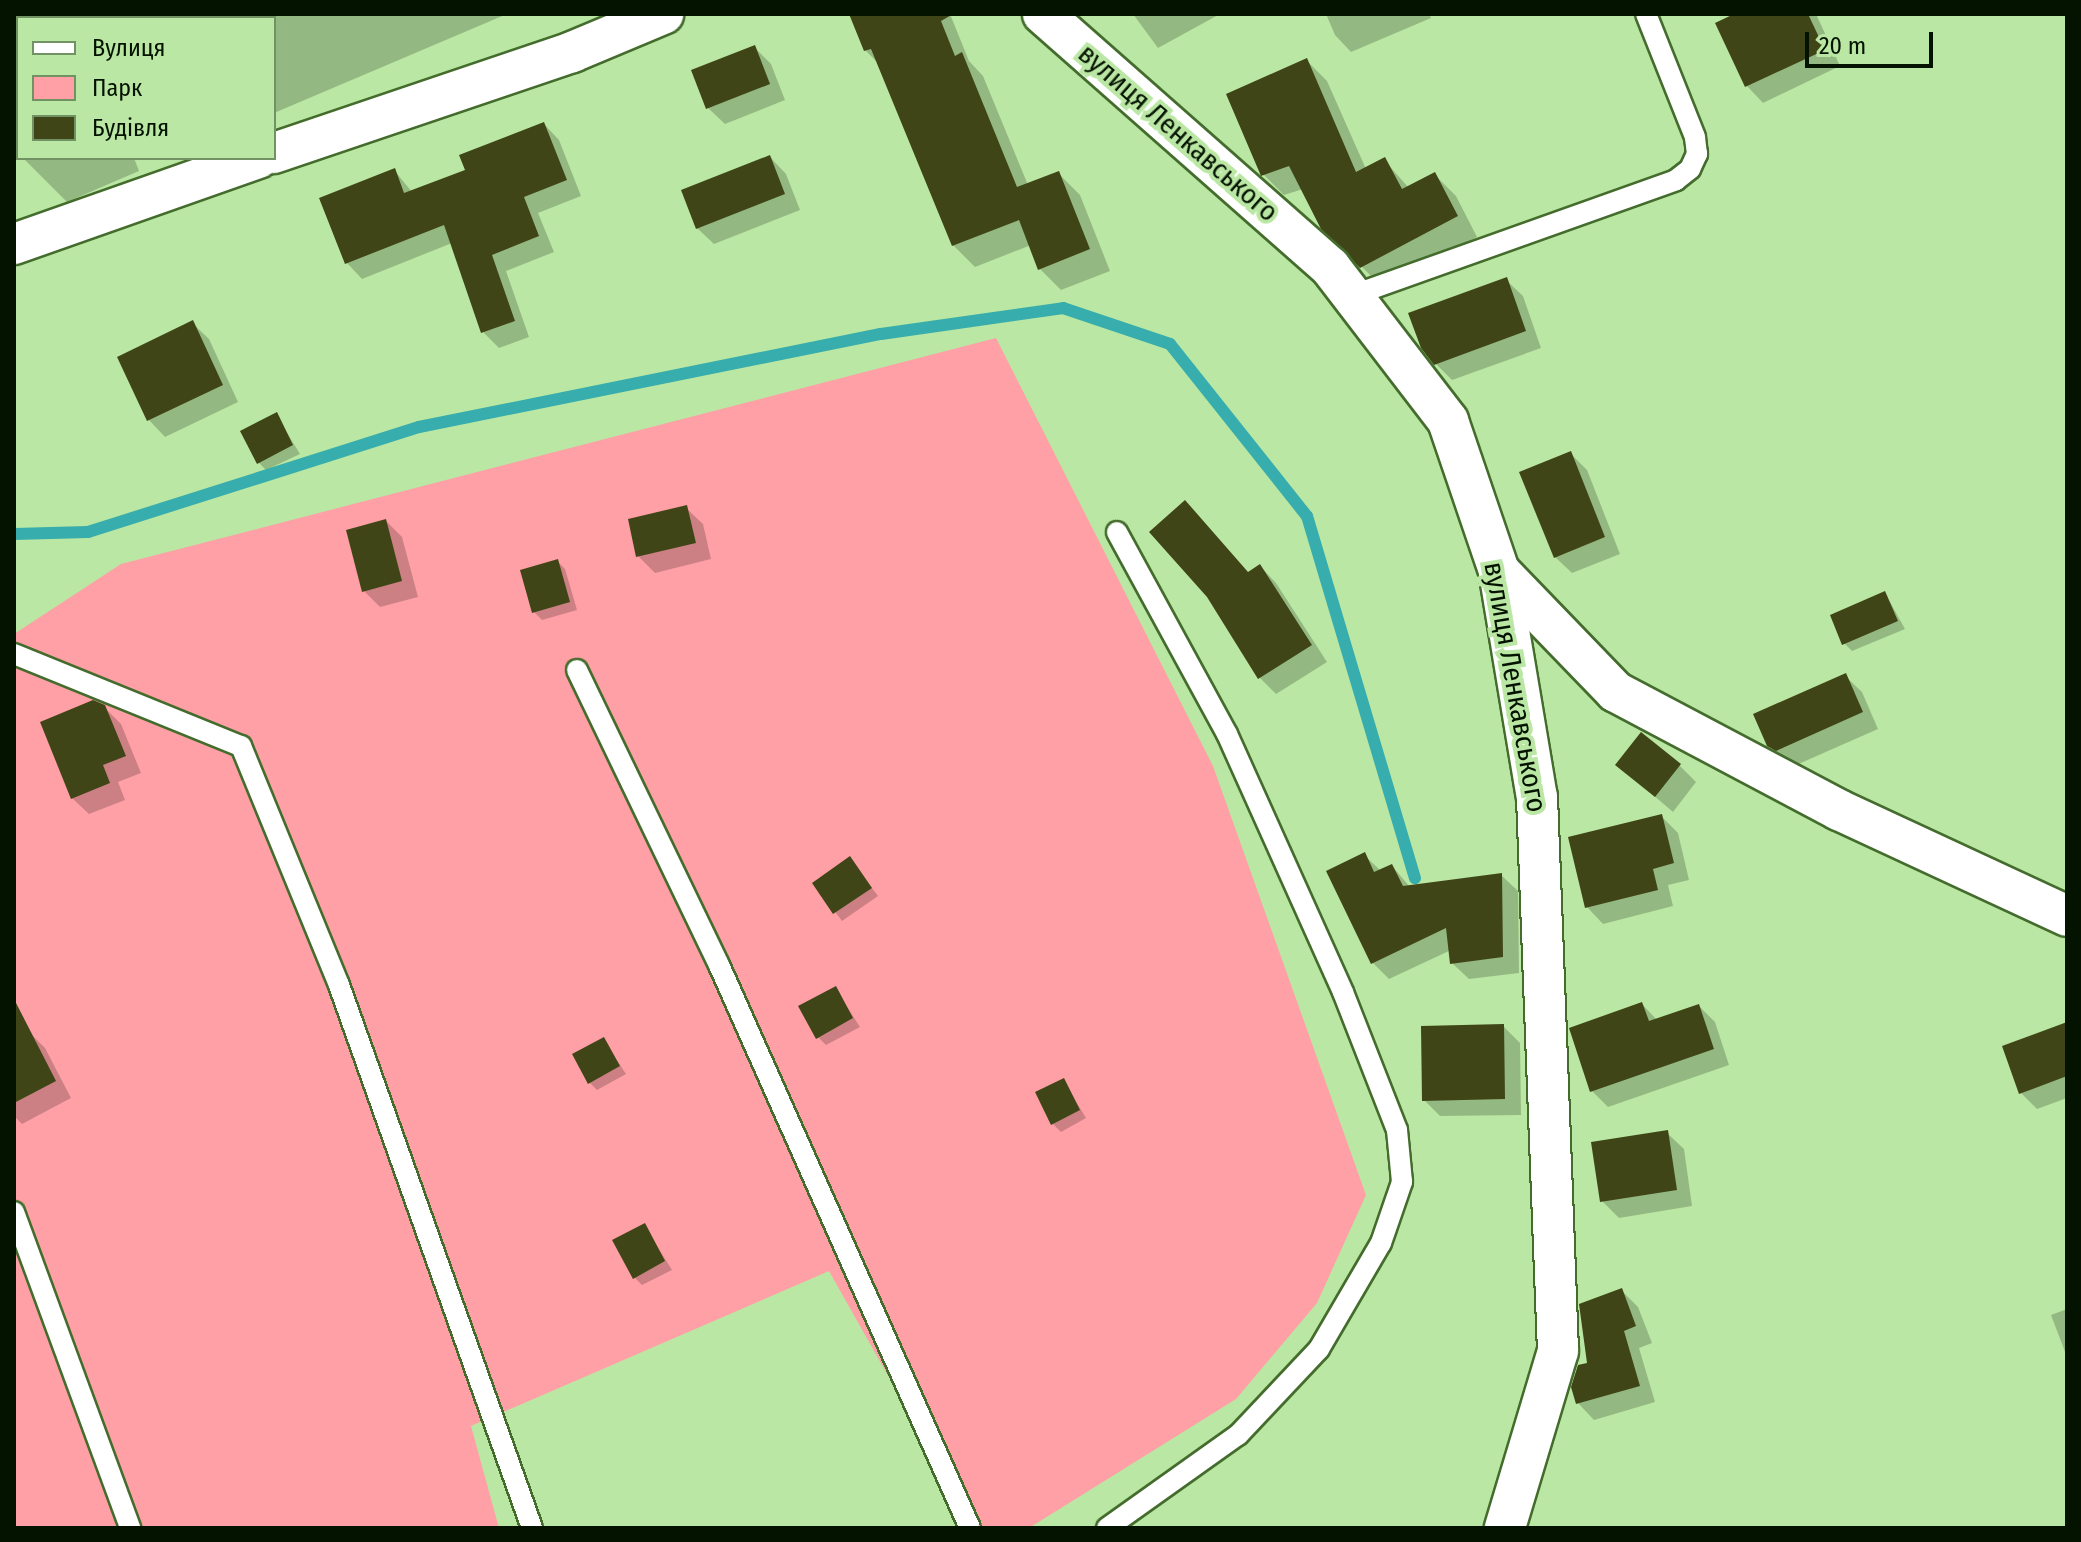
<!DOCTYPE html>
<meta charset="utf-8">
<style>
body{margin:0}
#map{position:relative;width:2081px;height:1542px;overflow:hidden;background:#bae7a3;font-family:"Fira Sans Condensed",sans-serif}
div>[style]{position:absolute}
.green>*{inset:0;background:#ffa0a6}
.shadow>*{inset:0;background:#0003}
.stream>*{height:12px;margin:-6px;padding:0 6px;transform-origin:6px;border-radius:6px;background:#37adad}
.building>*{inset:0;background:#3f4516}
.roads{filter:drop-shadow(2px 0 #446c2d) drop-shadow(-2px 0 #446c2d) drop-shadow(0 2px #446c2d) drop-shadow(0 -2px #446c2d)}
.service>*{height:20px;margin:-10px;padding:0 10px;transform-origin:10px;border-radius:10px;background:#fff}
.minor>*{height:40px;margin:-20px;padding:0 20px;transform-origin:20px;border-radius:20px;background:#fff}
span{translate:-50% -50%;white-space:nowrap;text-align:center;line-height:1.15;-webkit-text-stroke:8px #bae7a3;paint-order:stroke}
.street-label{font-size:28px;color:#041200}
.frame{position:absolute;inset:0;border:16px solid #041200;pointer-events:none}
.legend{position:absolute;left:16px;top:16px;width:260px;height:144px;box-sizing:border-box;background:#bae7a3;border:2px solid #719262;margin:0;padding:10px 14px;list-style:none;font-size:24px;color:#041200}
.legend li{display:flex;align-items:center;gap:16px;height:40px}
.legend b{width:40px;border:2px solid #719262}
.scale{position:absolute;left:1805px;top:32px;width:128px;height:36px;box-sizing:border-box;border:4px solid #041200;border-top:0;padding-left:10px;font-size:24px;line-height:28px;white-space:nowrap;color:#041200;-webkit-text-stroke:6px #bae7a3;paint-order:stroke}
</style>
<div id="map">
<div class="green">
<i style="clip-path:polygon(996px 338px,1213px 766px,1366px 1195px,1317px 1303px,1236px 1399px,1029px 1528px,974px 1528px,829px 1271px,471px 1426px,499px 1528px,14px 1528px,14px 634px,121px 564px)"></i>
</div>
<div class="shadow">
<i style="clip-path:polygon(14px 14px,75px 18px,18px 18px,18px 146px)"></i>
<i style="clip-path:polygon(192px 14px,507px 14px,274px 113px,274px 18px)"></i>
<i style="clip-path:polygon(851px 14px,950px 14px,969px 61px,983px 76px,1028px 185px,1059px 174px,1080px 195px,1110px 271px,1061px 290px,1040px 269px,1031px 245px,975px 267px,953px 245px,879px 64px,865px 50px)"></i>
<i style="clip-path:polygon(1133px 14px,1220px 14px,1158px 48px)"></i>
<i style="clip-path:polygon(1326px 14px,1429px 14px,1431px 18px,1351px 52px,1335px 35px)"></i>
<i style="clip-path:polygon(1739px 14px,1816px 14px,1840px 66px,1763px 103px,1747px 86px,1718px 24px)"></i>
<i style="clip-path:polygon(754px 47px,771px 64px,785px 100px,725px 124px,708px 108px)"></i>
<i style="clip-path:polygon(1306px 60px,1327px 81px,1366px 169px,1384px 160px,1409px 188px,1435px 175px,1456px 196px,1477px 237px,1382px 287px,1323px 228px,1303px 189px,1284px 195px,1263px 174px)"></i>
<i style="clip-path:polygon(544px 124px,559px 140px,581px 196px,538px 213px,554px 252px,506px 271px,529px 337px,499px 348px,483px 332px,452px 243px,362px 279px,347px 263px,394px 170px,412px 192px,468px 171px)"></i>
<i style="clip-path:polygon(770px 157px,786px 174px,800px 210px,714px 244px,697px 228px)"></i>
<i style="clip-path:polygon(23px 158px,134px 158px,139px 171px,67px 202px)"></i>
<i style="clip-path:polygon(1506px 280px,1523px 296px,1541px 348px,1452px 380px,1436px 364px)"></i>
<i style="clip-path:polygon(192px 323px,209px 339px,238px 402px,165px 437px,149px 420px,120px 358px)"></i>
<i style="clip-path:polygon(276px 415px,300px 454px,266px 470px,258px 462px)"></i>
<i style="clip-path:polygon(1570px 453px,1587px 470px,1620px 554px,1572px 573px,1555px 557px)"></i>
<i style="clip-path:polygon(686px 508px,703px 524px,711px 559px,655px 573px,638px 556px)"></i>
<i style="clip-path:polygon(386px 521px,402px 537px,418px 597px,380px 607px,364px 591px)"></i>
<i style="clip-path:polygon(558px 562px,565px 569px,577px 610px,542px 620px,534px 612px)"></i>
<i style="clip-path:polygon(1260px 566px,1276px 583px,1327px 662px,1276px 694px,1260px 678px,1249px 573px)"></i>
<i style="clip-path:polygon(1885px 593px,1905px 629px,1852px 651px,1844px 643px)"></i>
<i style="clip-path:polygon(1845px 676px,1862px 692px,1878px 729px,1794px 766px,1786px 762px,1768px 745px)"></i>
<i style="clip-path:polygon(104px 707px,121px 724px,141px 773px,118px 782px,125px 800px,89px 814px,72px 798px)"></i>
<i style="clip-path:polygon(1618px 765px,1680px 766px,1696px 782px,1673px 812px)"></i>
<i style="clip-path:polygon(1661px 816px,1678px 833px,1689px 880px,1668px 885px,1673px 906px,1603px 924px,1587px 907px)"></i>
<i style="clip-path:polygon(1364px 855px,1381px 871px,1392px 866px,1410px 887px,1501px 875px,1518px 891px,1519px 973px,1469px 979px,1452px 963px,1451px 950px,1389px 979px,1373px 963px)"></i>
<i style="clip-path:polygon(850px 859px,878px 896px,842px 921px,814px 884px)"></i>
<i style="clip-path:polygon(835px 988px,860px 1027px,826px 1045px,818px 1037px)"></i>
<i style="clip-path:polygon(1642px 1004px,1657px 1020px,1699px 1006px,1715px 1022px,1729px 1065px,1608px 1107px,1592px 1091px)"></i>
<i style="clip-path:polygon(2067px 1024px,2067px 1098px,2037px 1109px,2021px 1093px)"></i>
<i style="clip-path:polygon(1503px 1026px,1520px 1043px,1521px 1115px,1440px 1116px,1424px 1100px)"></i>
<i style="clip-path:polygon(29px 1032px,45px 1048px,71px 1098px,22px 1124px,14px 1116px,14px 1040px)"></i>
<i style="clip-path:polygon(603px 1039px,626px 1074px,597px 1090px,589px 1082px)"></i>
<i style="clip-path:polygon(1063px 1080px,1086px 1118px,1061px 1132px,1053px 1124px)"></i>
<i style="clip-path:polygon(1667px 1133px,1684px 1149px,1692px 1206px,1619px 1218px,1602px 1201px)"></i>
<i style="clip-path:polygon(644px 1225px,672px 1270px,642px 1285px,634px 1277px)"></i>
<i style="clip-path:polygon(1621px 1290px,1638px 1307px,1652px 1343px,1639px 1348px,1655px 1402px,1594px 1420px,1578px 1403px)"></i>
<i style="clip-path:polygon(2067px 1309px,2067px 1357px,2051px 1315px)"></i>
</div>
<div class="stream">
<i style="left:14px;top:534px;width:74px;rotate:-1.5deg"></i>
<i style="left:88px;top:532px;width:347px;rotate:-17.6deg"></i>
<i style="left:419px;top:427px;width:471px;rotate:-11.4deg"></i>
<i style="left:881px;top:334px;width:184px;rotate:-8.1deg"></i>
<i style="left:1063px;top:308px;width:113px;rotate:18.6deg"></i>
<i style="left:1170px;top:344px;width:220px;rotate:51.5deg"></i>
<i style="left:1307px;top:516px;width:378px;rotate:73.4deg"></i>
</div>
<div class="building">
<i style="clip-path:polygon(849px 14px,953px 14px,941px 21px,955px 56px,962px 52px,1017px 187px,1059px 171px,1090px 249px,1038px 270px,1019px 220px,952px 246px,871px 49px,864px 51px)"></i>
<i style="clip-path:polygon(1734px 14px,1808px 14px,1825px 50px,1745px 87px,1715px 23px)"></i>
<i style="clip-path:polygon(755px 45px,770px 84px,706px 109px,691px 70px)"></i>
<i style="clip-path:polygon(1307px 58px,1356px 172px,1385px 157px,1402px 189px,1435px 172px,1458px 216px,1360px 268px,1321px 229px,1289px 166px,1261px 176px,1226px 94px)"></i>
<i style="clip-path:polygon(544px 122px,567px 180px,524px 197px,539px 236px,492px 255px,515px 321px,481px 333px,444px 225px,345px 264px,319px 198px,395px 168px,404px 193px,465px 170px,459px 155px)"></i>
<i style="clip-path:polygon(770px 155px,785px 194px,696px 229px,681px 190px)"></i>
<i style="clip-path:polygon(1507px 277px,1526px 331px,1434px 365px,1421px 348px,1408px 313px)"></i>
<i style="clip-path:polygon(193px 320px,223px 385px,147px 421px,117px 357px)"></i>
<i style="clip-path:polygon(277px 412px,293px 445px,257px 464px,240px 431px)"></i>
<i style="clip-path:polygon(1571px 451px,1605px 537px,1554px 558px,1519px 472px)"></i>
<i style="clip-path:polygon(1185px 500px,1248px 572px,1260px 564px,1312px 645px,1258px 679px,1207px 597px,1149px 532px)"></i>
<i style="clip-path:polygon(687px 505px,696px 543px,636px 557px,628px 519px)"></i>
<i style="clip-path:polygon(386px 519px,402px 581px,362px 592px,346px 530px)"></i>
<i style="clip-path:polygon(558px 559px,570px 602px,532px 613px,520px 570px)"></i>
<i style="clip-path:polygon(1885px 591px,1898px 621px,1842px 645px,1830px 615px)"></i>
<i style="clip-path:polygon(1846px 673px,1863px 712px,1776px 751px,1767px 746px,1753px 714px)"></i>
<i style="clip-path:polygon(93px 700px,105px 705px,126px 756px,103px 765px,110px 783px,71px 799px,40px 722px)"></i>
<i style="clip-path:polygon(1641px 732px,1681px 764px,1655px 797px,1615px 765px)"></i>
<i style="clip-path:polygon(1662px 814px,1674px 863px,1653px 869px,1658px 890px,1585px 908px,1568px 837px)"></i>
<i style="clip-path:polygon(1365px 852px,1374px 872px,1392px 864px,1403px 886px,1502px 873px,1503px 957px,1450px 964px,1446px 928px,1371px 964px,1326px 871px)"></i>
<i style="clip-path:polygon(850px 856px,872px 888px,833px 914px,812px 883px)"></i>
<i style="clip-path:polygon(836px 986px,853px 1018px,816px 1039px,798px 1006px)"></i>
<i style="clip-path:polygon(14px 999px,56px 1081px,14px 1103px)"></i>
<i style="clip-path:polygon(1642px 1002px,1649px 1021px,1699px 1004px,1714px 1049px,1590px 1092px,1569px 1028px)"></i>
<i style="clip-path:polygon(2067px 1022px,2067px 1076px,2019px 1094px,2002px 1046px)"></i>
<i style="clip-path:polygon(1504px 1024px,1505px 1099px,1422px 1101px,1421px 1026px)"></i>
<i style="clip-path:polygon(604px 1037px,620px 1066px,588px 1084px,572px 1054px)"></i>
<i style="clip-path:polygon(1064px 1078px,1080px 1110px,1051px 1125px,1035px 1092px)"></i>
<i style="clip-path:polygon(1668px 1130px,1677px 1190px,1600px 1202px,1591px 1142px)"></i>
<i style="clip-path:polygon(645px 1223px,665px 1261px,633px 1279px,612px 1240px)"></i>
<i style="clip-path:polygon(1622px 1288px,1636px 1326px,1624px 1331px,1640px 1386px,1576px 1404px,1571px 1387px,1578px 1365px,1587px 1363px,1579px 1304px)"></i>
</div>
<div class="roads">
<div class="service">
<i style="left:1351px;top:296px;width:345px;rotate:-19.6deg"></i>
<i style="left:1676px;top:180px;width:18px;rotate:-38deg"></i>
<i style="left:1690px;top:169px;width:17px;rotate:-65deg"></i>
<i style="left:1697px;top:154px;width:17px;rotate:-97deg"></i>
<i style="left:1695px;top:137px;width:132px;rotate:-111.7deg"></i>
<i style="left:14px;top:654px;width:245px;rotate:22.1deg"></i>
<i style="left:241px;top:746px;width:258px;rotate:67.7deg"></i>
<i style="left:339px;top:985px;width:576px;rotate:70.43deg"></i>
<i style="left:577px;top:670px;width:327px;rotate:64.3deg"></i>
<i style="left:719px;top:965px;width:616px;rotate:65.97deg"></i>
<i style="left:14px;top:1212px;width:337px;rotate:69.8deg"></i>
<i style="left:1107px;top:1528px;width:161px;rotate:-35.4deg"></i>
<i style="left:1238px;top:1435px;width:118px;rotate:-46.7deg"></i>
<i style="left:1319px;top:1349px;width:123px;rotate:-59.7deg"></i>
<i style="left:1381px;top:1243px;width:65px;rotate:-71deg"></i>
<i style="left:1402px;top:1182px;width:52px;rotate:-95.5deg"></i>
<i style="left:1397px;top:1130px;width:148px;rotate:-111.4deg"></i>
<i style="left:1343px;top:992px;width:283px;rotate:-114.2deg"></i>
<i style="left:1227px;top:734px;width:230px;rotate:-118.6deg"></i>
</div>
<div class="minor">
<i style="left:1043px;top:14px;width:383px;rotate:41.4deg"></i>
<i style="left:1330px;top:267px;width:194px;rotate:52.5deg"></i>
<i style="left:1448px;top:421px;width:158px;rotate:71.2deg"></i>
<i style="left:1499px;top:571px;width:229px;rotate:80.5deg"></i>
<i style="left:1537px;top:797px;width:554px;rotate:87.83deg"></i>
<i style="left:1558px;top:1351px;width:185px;rotate:106.7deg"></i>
<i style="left:274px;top:153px;width:315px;rotate:-18.7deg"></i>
<i style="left:572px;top:52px;width:99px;rotate:-22.7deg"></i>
<i style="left:14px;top:244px;width:259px;rotate:-19.4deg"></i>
<i style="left:1499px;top:571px;width:168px;rotate:46deg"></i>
<i style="left:1616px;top:692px;width:252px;rotate:27.9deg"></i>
<i style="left:1839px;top:810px;width:251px;rotate:24.9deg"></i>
</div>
</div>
<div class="street-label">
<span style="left:1178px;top:133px;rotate:41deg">вулиця Ленкавського</span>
<span style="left:1515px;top:687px;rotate:80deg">вулиця Ленкавського</span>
</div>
<div class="frame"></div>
<ul class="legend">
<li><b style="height:10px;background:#fff"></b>Вулиця</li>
<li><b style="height:22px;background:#ffa0a6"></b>Парк</li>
<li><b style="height:22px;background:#3f4516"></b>Будівля</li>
</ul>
<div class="scale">20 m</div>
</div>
